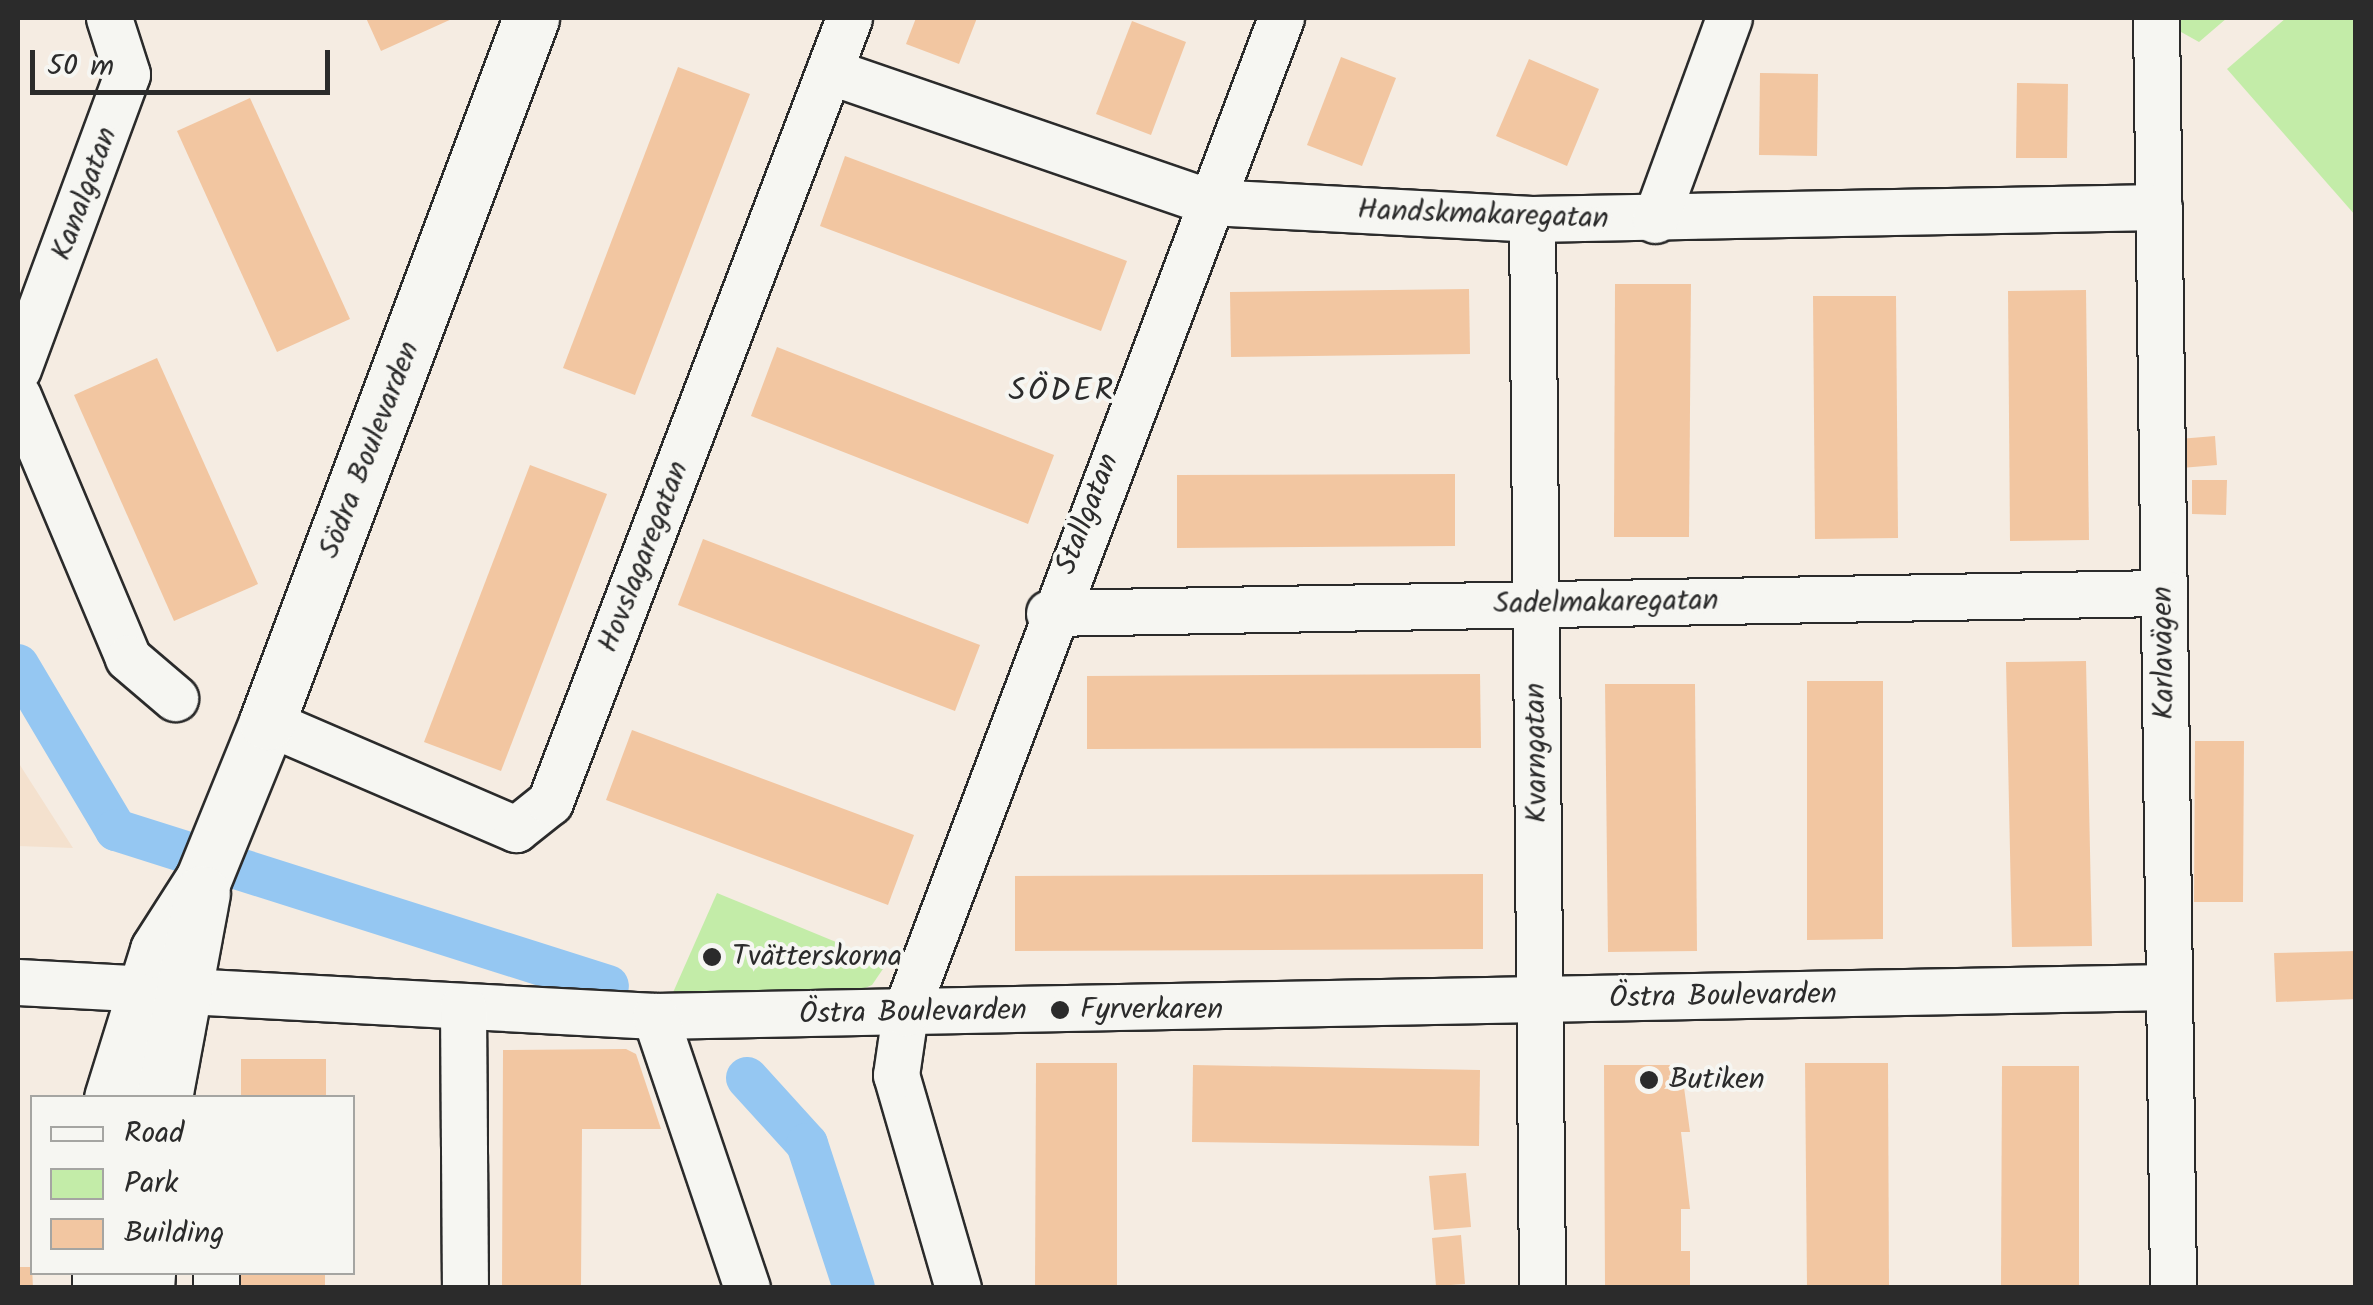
<!DOCTYPE html>
<meta charset="utf-8">
<style>
body{margin:0}
#map{position:relative;width:2373px;height:1305px;overflow:hidden;background:#f5ece2;font-family:Kalam,sans-serif}
div>[style]{position:absolute}
.built>*{inset:0;background:#f4e1ce}
.green>*{inset:0;background:#c3eca8}
.canal>*{height:42px;margin:-21px;padding:0 21px;transform-origin:21px;border-radius:21px;background:#95c7f2}
.building>*{inset:0;background:#f2c6a1}
.roads{filter:drop-shadow(2px 0 #2b2b2b) drop-shadow(-2px 0 #2b2b2b) drop-shadow(0 2px #2b2b2b) drop-shadow(0 -2px #2b2b2b)}
.minor>*{height:45px;margin:-22.5px;padding:0 22.5px;transform-origin:22.5px;border-radius:22.5px;background:#f6f6f2}
.major>*{height:55px;margin:-27.5px;padding:0 27.5px;transform-origin:27.5px;border-radius:27.5px;background:#f6f6f2}
.dots>*{width:28px;height:28px;translate:-50% -50%;box-sizing:border-box;border:5px solid #f6f6f2;border-radius:50%}
span{translate:-50% -50%;white-space:nowrap;text-align:center;line-height:1.15;-webkit-text-stroke:8px #f6f6f2;paint-order:stroke}
.street-label{font-size:30px;color:#2b2b2b}
.poi-label{font-size:30px;color:#2b2b2b}
.left{translate:0 -50%;text-align:left}
.neighbourhood-label{font-size:32px;color:#2b2b2b;letter-spacing:2.5px}
.frame{position:absolute;inset:0;border:20px solid #2b2b2b;pointer-events:none}
.legend{position:absolute;left:30px;top:1095px;width:325px;height:180px;box-sizing:border-box;background:#f6f6f2;border:2px solid #a5a5a2;margin:0;padding:12px 18px;list-style:none;font-size:30px;color:#2b2b2b}
.legend li{display:flex;align-items:center;gap:20px;height:50px}
.legend b{width:50px;border:2px solid #a5a5a2}
.scale{position:absolute;left:30px;top:50px;width:300px;height:45px;box-sizing:border-box;border:5px solid #2b2b2b;border-top:0;padding-left:12px;font-size:30px;line-height:35px;white-space:nowrap;color:#2b2b2b;-webkit-text-stroke:8px #f6f6f2;paint-order:stroke}
</style>
<div id="map">
<div class="built">
<i style="clip-path:polygon(18px 762px,73px 848px,18px 846px)"></i>
</div>
<div class="green">
<i style="clip-path:polygon(2156px 18px,2227px 18px,2199px 42px)"></i>
<i style="clip-path:polygon(2286px 18px,2355px 18px,2355px 215px,2227px 69px)"></i>
<i style="clip-path:polygon(717px 893px,887px 963px,872px 985px,844px 997px,671px 997px)"></i>
</div>
<div class="canal">
<i style="left:18px;top:665px;width:192px;rotate:59.3deg"></i>
<i style="left:116px;top:830px;width:516px;rotate:17.59deg"></i>
<i style="left:747px;top:1078px;width:89px;rotate:47.7deg"></i>
<i style="left:807px;top:1144px;width:151px;rotate:71.9deg"></i>
</div>
<div class="building">
<i style="clip-path:polygon(366px 18px,454px 18px,381px 51px)"></i>
<i style="clip-path:polygon(916px 18px,977px 18px,959px 64px,906px 44px)"></i>
<i style="clip-path:polygon(1132px 21px,1186px 42px,1151px 135px,1096px 114px)"></i>
<i style="clip-path:polygon(1341px 57px,1396px 78px,1362px 166px,1307px 145px)"></i>
<i style="clip-path:polygon(1529px 59px,1599px 89px,1567px 166px,1496px 136px)"></i>
<i style="clip-path:polygon(678px 67px,750px 94px,635px 395px,563px 368px)"></i>
<i style="clip-path:polygon(1760px 73px,1818px 74px,1817px 156px,1759px 155px)"></i>
<i style="clip-path:polygon(2017px 83px,2068px 84px,2067px 158px,2016px 158px)"></i>
<i style="clip-path:polygon(250px 98px,350px 319px,277px 352px,177px 131px)"></i>
<i style="clip-path:polygon(845px 156px,1127px 261px,1101px 331px,820px 226px)"></i>
<i style="clip-path:polygon(1615px 284px,1691px 284px,1689px 537px,1614px 537px)"></i>
<i style="clip-path:polygon(1469px 289px,1470px 354px,1231px 357px,1230px 292px)"></i>
<i style="clip-path:polygon(2086px 290px,2089px 540px,2010px 541px,2008px 291px)"></i>
<i style="clip-path:polygon(1813px 296px,1896px 296px,1898px 538px,1815px 539px)"></i>
<i style="clip-path:polygon(777px 347px,1054px 455px,1028px 524px,751px 416px)"></i>
<i style="clip-path:polygon(157px 358px,258px 584px,174px 621px,74px 395px)"></i>
<i style="clip-path:polygon(2215px 436px,2217px 465px,2181px 468px,2179px 439px)"></i>
<i style="clip-path:polygon(530px 465px,607px 494px,501px 771px,424px 742px)"></i>
<i style="clip-path:polygon(1455px 474px,1455px 546px,1177px 548px,1177px 475px)"></i>
<i style="clip-path:polygon(2192px 480px,2227px 480px,2226px 515px,2192px 514px)"></i>
<i style="clip-path:polygon(703px 539px,980px 645px,955px 711px,678px 605px)"></i>
<i style="clip-path:polygon(2086px 661px,2092px 946px,2012px 947px,2006px 662px)"></i>
<i style="clip-path:polygon(1480px 674px,1481px 748px,1087px 749px,1087px 676px)"></i>
<i style="clip-path:polygon(1807px 681px,1883px 681px,1883px 939px,1807px 940px)"></i>
<i style="clip-path:polygon(1605px 684px,1695px 684px,1697px 951px,1608px 952px)"></i>
<i style="clip-path:polygon(632px 730px,914px 835px,888px 905px,606px 800px)"></i>
<i style="clip-path:polygon(2195px 741px,2244px 741px,2243px 902px,2194px 902px)"></i>
<i style="clip-path:polygon(1483px 874px,1483px 949px,1015px 951px,1015px 876px)"></i>
<i style="clip-path:polygon(2356px 951px,2356px 999px,2276px 1002px,2274px 953px)"></i>
<i style="clip-path:polygon(626px 1049px,636px 1054px,661px 1129px,582px 1129px,581px 1288px,502px 1288px,503px 1050px)"></i>
<i style="clip-path:polygon(241px 1059px,326px 1059px,326px 1098px,241px 1098px)"></i>
<i style="clip-path:polygon(1036px 1063px,1117px 1063px,1117px 1288px,1035px 1288px)"></i>
<i style="clip-path:polygon(1805px 1063px,1888px 1063px,1889px 1288px,1807px 1288px)"></i>
<i style="clip-path:polygon(1193px 1065px,1480px 1070px,1479px 1146px,1192px 1142px)"></i>
<i style="clip-path:polygon(1604px 1065px,1681px 1065px,1690px 1132px,1681px 1132px,1690px 1209px,1681px 1209px,1681px 1251px,1690px 1251px,1690px 1288px,1605px 1288px)"></i>
<i style="clip-path:polygon(2002px 1066px,2079px 1066px,2079px 1288px,2001px 1288px)"></i>
<i style="clip-path:polygon(1466px 1173px,1471px 1227px,1434px 1230px,1429px 1176px)"></i>
<i style="clip-path:polygon(1461px 1235px,1465px 1284px,1436px 1286px,1432px 1238px)"></i>
<i style="clip-path:polygon(18px 1267px,32px 1267px,33px 1288px,18px 1288px)"></i>
<i style="clip-path:polygon(240px 1272px,325px 1272px,325px 1288px,240px 1288px)"></i>
</div>
<div class="roads">
<div class="minor">
<i style="left:2156px;top:18px;width:1270px;rotate:89.23deg"></i>
<i style="left:829px;top:71px;width:403px;rotate:19deg"></i>
<i style="left:1210px;top:202px;width:322px;rotate:3deg"></i>
<i style="left:1532px;top:219px;width:627px;rotate:-1.1deg"></i>
<i style="left:1532px;top:219px;width:1069px;rotate:89.46deg"></i>
<i style="left:1655px;top:220px;width:215px;rotate:-69.9deg"></i>
<i style="left:18px;top:369px;width:314px;rotate:-69.7deg"></i>
<i style="left:127px;top:74px;width:59px;rotate:-107.8deg"></i>
<i style="left:18px;top:396px;width:284px;rotate:67.2deg"></i>
<i style="left:128px;top:658px;width:62px;rotate:40.4deg"></i>
<i style="left:1049px;top:613px;width:1115px;rotate:-1.03deg"></i>
<i style="left:267px;top:722px;width:271px;rotate:23.3deg"></i>
<i style="left:516px;top:829px;width:43px;rotate:-38.5deg"></i>
<i style="left:550px;top:802px;width:839px;rotate:-69.12deg"></i>
<i style="left:18px;top:982px;width:638px;rotate:3.06deg"></i>
<i style="left:655px;top:1016px;width:1514px;rotate:-1.1deg"></i>
<i style="left:463px;top:1006px;width:282px;rotate:89.6deg"></i>
<i style="left:655px;top:1016px;width:287px;rotate:71.3deg"></i>
<i style="left:216px;top:1272px;width:16px;rotate:90deg"></i>
<i style="left:958px;top:1288px;width:222px;rotate:-106.2deg"></i>
<i style="left:896px;top:1075px;width:63px;rotate:-81.7deg"></i>
<i style="left:905px;top:1013px;width:1064px;rotate:-69.3deg"></i>
</div>
<div class="major">
<i style="left:112px;top:1098px;width:155px;rotate:-72.7deg"></i>
<i style="left:158px;top:950px;width:83px;rotate:-57.3deg"></i>
<i style="left:203px;top:880px;width:170px;rotate:-67.9deg"></i>
<i style="left:267px;top:722px;width:752px;rotate:-69.44deg"></i>
<i style="left:164px;top:1098px;width:208px;rotate:-79.5deg"></i>
<i style="left:100px;top:1272px;width:16px;rotate:90deg"></i>
<i style="left:146px;top:1288px;width:16px;rotate:-86deg"></i>
</div>
</div>
<div class="dots">
<i style="left:712px;top:957px;background:#2b2b2b"></i>
<i style="left:1060px;top:1010px;background:#2b2b2b"></i>
<i style="left:1649px;top:1080px;background:#2b2b2b"></i>
</div>
<div class="street-label">
<span style="left:85px;top:194px;rotate:-70deg">Kanalgatan</span>
<span style="left:1483px;top:215px;rotate:2deg">Handskmakaregatan</span>
<span style="left:370px;top:450px;rotate:-69deg">Södra Boulevarden</span>
<span style="left:1088px;top:514px;rotate:-69deg">Stallgatan</span>
<span style="left:644px;top:557px;rotate:-69deg">Hovslagaregatan</span>
<span style="left:1606px;top:603px;rotate:-1deg">Sadelmakaregatan</span>
<span style="left:2164px;top:653px;rotate:-91deg">Karlavägen</span>
<span style="left:1537px;top:753px;rotate:-91deg">Kvarngatan</span>
<span style="left:1723px;top:997px;rotate:-1deg">Östra Boulevarden</span>
<span style="left:913px;top:1013px;rotate:-1deg">Östra Boulevarden</span>
</div>
<div class="poi-label">
<span class="left" style="left:732px;top:957px">Tvätterskorna</span>
<span class="left" style="left:1080px;top:1010px">Fyrverkaren</span>
<span class="left" style="left:1669px;top:1080px">Butiken</span>
</div>
<div class="neighbourhood-label">
<span style="left:1062px;top:392px">SÖDER</span>
</div>
<div class="frame"></div>
<ul class="legend">
<li><b style="height:12px;background:#f6f6f2"></b>Road</li>
<li><b style="height:28px;background:#c3eca8"></b>Park</li>
<li><b style="height:28px;background:#f2c6a1"></b>Building</li>
</ul>
<div class="scale">50 m</div>
</div>
